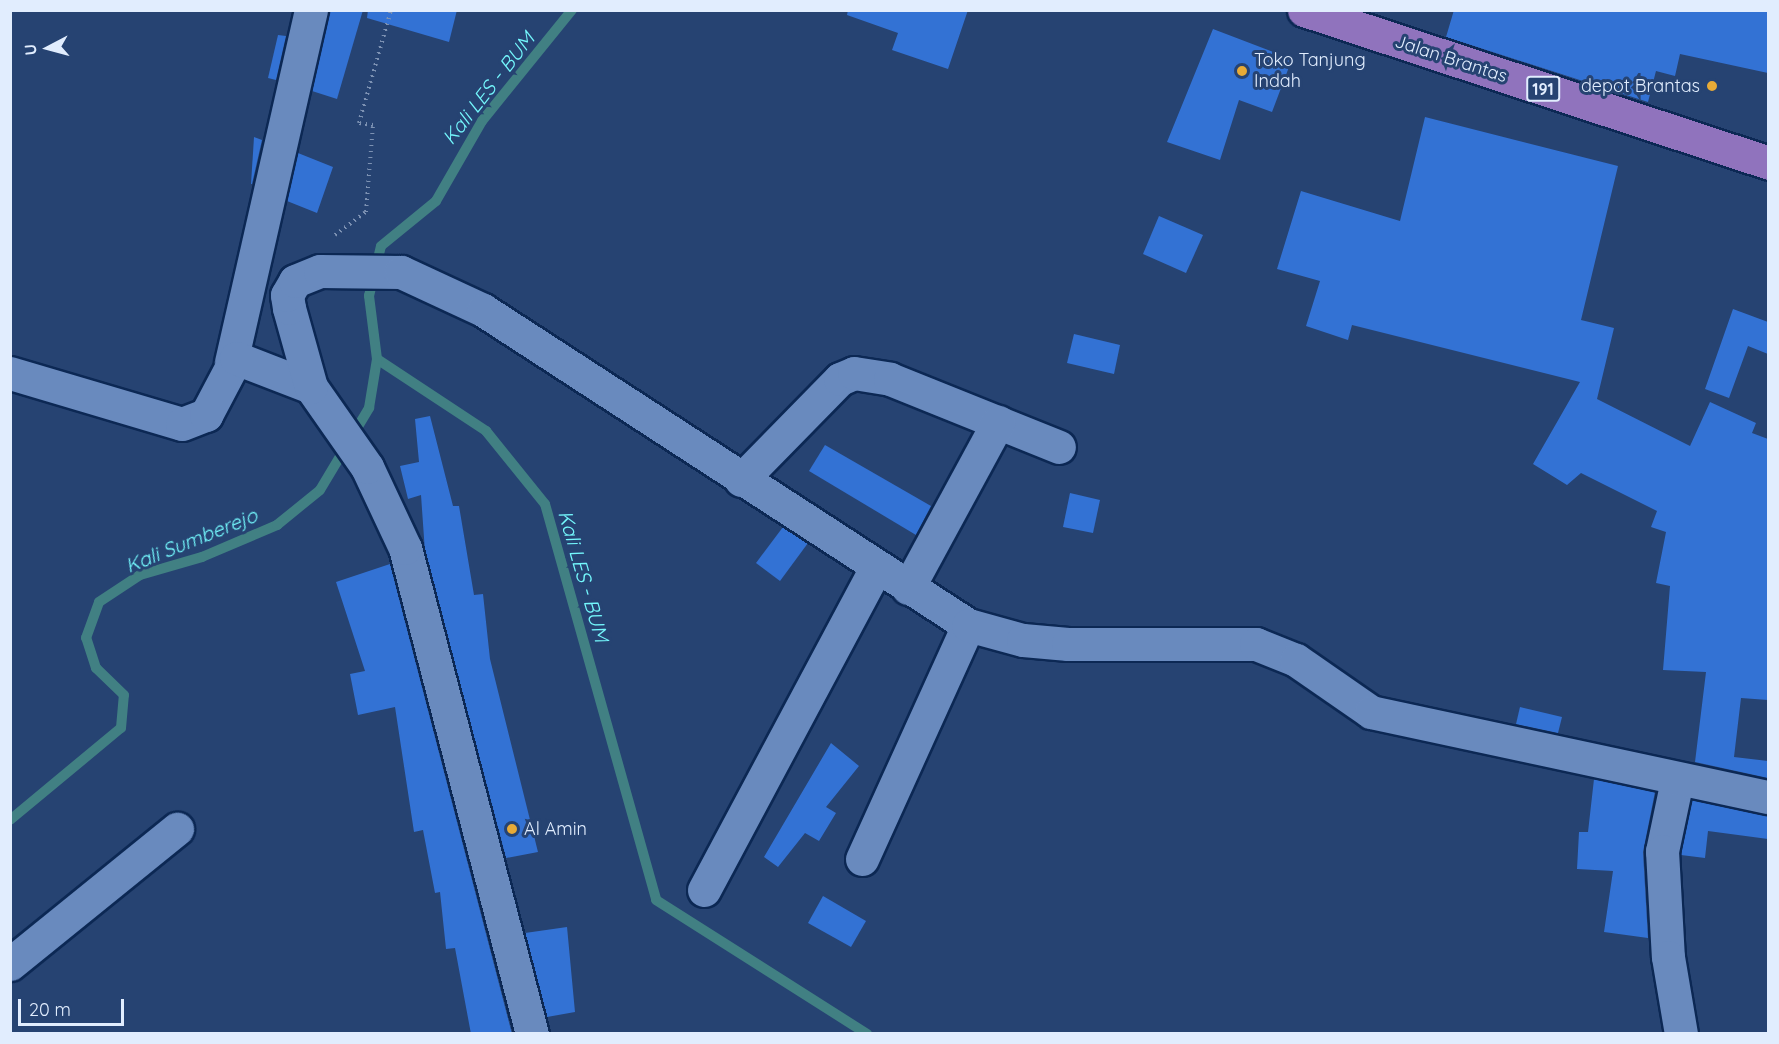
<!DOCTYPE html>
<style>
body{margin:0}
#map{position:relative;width:1779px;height:1044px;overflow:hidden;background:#264372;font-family:Quicksand,sans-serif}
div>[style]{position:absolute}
.stream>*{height:10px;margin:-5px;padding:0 5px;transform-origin:5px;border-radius:5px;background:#418083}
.building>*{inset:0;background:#3372d4}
.path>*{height:4px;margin-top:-2px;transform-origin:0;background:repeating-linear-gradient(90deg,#7d92b3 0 1.5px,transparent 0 6px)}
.roads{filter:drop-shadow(2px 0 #0c2854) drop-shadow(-2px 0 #0c2854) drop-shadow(0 2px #0c2854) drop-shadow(0 -2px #0c2854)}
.street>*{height:33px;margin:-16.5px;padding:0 16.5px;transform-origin:16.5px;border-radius:16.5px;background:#698abe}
.primary>*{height:33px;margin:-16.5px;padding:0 16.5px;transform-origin:16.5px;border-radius:16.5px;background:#9073bd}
.dots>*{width:16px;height:16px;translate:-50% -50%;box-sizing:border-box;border:3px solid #264372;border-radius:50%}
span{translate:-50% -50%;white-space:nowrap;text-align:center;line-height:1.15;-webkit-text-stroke:6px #264372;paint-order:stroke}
.shield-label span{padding:2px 4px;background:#264372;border:2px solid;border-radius:4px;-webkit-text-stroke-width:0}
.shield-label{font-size:16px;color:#e1edfe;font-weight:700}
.street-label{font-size:18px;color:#e1edfe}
.poi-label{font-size:18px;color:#e1edfe}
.left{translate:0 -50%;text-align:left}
.right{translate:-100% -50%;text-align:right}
.water-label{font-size:20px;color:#74f8fd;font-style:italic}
.frame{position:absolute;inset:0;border:12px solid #e1edfe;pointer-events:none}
.north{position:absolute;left:18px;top:18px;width:60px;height:60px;-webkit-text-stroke:4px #264372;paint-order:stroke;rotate:264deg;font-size:16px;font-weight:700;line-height:24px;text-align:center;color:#e1edfe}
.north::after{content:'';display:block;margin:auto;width:21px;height:27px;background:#e1edfe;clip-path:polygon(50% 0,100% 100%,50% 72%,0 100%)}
.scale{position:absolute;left:18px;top:999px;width:106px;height:27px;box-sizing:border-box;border:3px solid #e1edfe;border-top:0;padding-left:8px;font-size:18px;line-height:21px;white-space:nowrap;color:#e1edfe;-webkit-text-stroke:4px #264372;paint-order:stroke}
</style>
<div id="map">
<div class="stream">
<i style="left:377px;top:359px;width:131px;rotate:33.4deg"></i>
<i style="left:486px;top:431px;width:94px;rotate:51.1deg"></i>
<i style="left:545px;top:504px;width:411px;rotate:74.3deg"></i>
<i style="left:656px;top:900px;width:250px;rotate:32.4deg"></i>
<i style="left:10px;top:820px;width:144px;rotate:-39.7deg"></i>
<i style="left:121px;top:728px;width:33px;rotate:-85deg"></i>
<i style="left:124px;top:695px;width:39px;rotate:-136deg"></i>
<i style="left:96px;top:668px;width:32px;rotate:-108deg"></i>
<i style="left:86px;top:638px;width:38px;rotate:-70deg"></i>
<i style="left:99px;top:602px;width:49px;rotate:-33.4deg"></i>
<i style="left:140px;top:575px;width:65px;rotate:-16.2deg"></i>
<i style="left:202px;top:557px;width:82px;rotate:-23.1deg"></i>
<i style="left:277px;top:525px;width:55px;rotate:-39.1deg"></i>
<i style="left:320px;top:490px;width:96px;rotate:-59.1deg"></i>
<i style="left:369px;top:408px;width:50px;rotate:-80.7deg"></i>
<i style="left:377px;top:359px;width:64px;rotate:-97.2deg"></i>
<i style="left:369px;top:296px;width:51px;rotate:-76.5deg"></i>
<i style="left:381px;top:246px;width:71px;rotate:-39.3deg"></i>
<i style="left:436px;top:201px;width:92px;rotate:-60.1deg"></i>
<i style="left:482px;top:121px;width:143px;rotate:-51deg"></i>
</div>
<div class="building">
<i style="clip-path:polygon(330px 10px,363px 10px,337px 99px,312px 91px)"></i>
<i style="clip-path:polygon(368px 10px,457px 10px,449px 42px,367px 18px)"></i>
<i style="clip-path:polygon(848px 10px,968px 10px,948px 69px,892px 50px,898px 33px,847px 15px)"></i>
<i style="clip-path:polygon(1454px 10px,1768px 10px,1768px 73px,1680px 54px,1675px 76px,1656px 71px,1648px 102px,1446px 37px)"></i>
<i style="clip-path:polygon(1213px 29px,1292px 59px,1272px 112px,1239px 100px,1220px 160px,1167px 142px)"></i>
<i style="clip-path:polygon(278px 35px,286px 36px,276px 80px,268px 78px)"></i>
<i style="clip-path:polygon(1425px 117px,1618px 166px,1581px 320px,1614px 328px,1597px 399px,1690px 446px,1710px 402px,1756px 423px,1752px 433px,1768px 439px,1768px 700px,1741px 698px,1734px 757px,1768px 761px,1768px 778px,1695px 762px,1706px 672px,1663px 670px,1670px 586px,1656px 583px,1666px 532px,1651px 527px,1657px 511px,1581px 473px,1567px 485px,1533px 464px,1580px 382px,1352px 325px,1348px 340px,1306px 326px,1320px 281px,1277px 269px,1301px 191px,1400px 221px)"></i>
<i style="clip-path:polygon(254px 137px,262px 140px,252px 184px,251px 184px)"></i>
<i style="clip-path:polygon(298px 153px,333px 167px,317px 213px,287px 201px)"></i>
<i style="clip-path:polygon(1159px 216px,1203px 235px,1186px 273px,1143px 254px)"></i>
<i style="clip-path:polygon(1733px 309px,1768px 322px,1768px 354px,1748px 346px,1729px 398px,1705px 389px)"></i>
<i style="clip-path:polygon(1074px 334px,1120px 345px,1114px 374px,1067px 363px)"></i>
<i style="clip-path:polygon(430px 416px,453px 506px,459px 506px,474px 595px,483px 594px,490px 659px,538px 852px,506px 858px,425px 552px,421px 495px,408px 499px,400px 466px,419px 462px,415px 419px)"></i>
<i style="clip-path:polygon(825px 445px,931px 506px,916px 535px,809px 471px)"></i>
<i style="clip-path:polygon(1070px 493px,1100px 500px,1093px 533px,1063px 527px)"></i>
<i style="clip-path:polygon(783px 527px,808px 543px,780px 581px,756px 563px)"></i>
<i style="clip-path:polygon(390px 564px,512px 1034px,471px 1034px,455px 948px,446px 949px,440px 892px,435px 893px,423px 830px,414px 832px,395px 707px,358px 715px,350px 674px,365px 671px,336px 582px)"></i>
<i style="clip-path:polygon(1520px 707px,1562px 717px,1558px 733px,1516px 724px)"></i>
<i style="clip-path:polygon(831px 743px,859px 766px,826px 807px,836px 813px,819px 841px,805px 833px,778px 867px,764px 857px)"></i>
<i style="clip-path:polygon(1594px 779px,1655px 792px,1643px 852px,1648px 938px,1604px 932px,1613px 871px,1577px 869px,1579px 832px,1588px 832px)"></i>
<i style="clip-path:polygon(1692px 800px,1768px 815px,1768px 839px,1708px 831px,1705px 858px,1681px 855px)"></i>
<i style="clip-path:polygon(823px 896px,866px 921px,851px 947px,808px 923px)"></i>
<i style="clip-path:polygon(567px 927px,575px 1012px,547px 1017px,525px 933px)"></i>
</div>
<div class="path">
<i style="left:335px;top:235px;width:39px;rotate:-37deg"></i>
<i style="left:366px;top:212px;width:87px;rotate:-85.4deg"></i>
<i style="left:373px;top:125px;width:14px;rotate:-172deg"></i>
<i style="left:359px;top:123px;width:117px;rotate:-74.2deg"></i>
</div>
<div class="roads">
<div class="street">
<i style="left:231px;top:362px;width:361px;rotate:-77.2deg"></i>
<i style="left:10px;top:373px;width:179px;rotate:16.5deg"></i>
<i style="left:182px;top:424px;width:26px;rotate:-21deg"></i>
<i style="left:206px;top:415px;width:64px;rotate:-62.2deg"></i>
<i style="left:236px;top:358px;width:80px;rotate:21.1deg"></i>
<i style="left:741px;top:480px;width:141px;rotate:-45.6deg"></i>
<i style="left:840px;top:379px;width:15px;rotate:-23deg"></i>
<i style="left:854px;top:373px;width:36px;rotate:9deg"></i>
<i style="left:890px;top:379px;width:182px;rotate:21.9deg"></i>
<i style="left:908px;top:588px;width:189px;rotate:-61.5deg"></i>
<i style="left:1677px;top:780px;width:73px;rotate:101.9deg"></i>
<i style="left:1662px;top:851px;width:106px;rotate:86.8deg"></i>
<i style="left:1668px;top:957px;width:78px;rotate:80.4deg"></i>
<i style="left:862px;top:859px;width:257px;rotate:-65.6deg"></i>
<i style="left:704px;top:890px;width:365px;rotate:-61.9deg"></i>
<i style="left:10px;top:964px;width:215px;rotate:-39deg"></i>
<i style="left:532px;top:1034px;width:502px;rotate:-104.64deg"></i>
<i style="left:405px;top:548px;width:89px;rotate:-115.1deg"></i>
<i style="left:367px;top:467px;width:98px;rotate:-125deg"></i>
<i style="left:311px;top:387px;width:82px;rotate:-105.6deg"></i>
<i style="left:289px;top:308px;width:13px;rotate:-99deg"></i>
<i style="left:287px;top:295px;width:16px;rotate:-60deg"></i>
<i style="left:295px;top:281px;width:27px;rotate:-22deg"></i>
<i style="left:320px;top:271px;width:81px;rotate:0.7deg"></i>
<i style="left:401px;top:272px;width:90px;rotate:24.9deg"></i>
<i style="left:483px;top:310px;width:578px;rotate:33deg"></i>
<i style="left:968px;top:625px;width:57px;rotate:15.3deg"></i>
<i style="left:1023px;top:640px;width:45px;rotate:5.1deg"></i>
<i style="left:1068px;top:644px;width:188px"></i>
<i style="left:1256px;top:644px;width:43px;rotate:21.8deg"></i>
<i style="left:1296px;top:660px;width:91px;rotate:34.7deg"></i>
<i style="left:1371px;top:712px;width:406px;rotate:12.1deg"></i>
</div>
<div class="primary">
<i style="left:1304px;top:10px;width:489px;rotate:18.2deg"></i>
</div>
</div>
<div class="dots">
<i style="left:1242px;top:71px;background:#e8ab37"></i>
<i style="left:1712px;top:86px;background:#e8ab37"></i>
<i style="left:512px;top:829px;background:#e8ab37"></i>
</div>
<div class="shield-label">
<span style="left:1543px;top:89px">191</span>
</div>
<div class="street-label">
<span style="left:1451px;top:59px;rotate:18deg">Jalan Brantas</span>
</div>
<div class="poi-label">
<span class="left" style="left:1254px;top:71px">Toko Tanjung<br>Indah</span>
<span class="right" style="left:1700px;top:86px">depot Brantas</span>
<span class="left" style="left:524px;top:829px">Al Amin</span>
</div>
<div class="water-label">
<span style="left:488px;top:88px;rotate:-52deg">Kali LES - BUM</span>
<span style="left:191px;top:540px;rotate:-22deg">Kali Sumberejo</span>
<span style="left:584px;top:576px;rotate:74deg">Kali LES - BUM</span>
</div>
<div class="frame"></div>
<div class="north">U</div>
<div class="scale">20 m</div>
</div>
